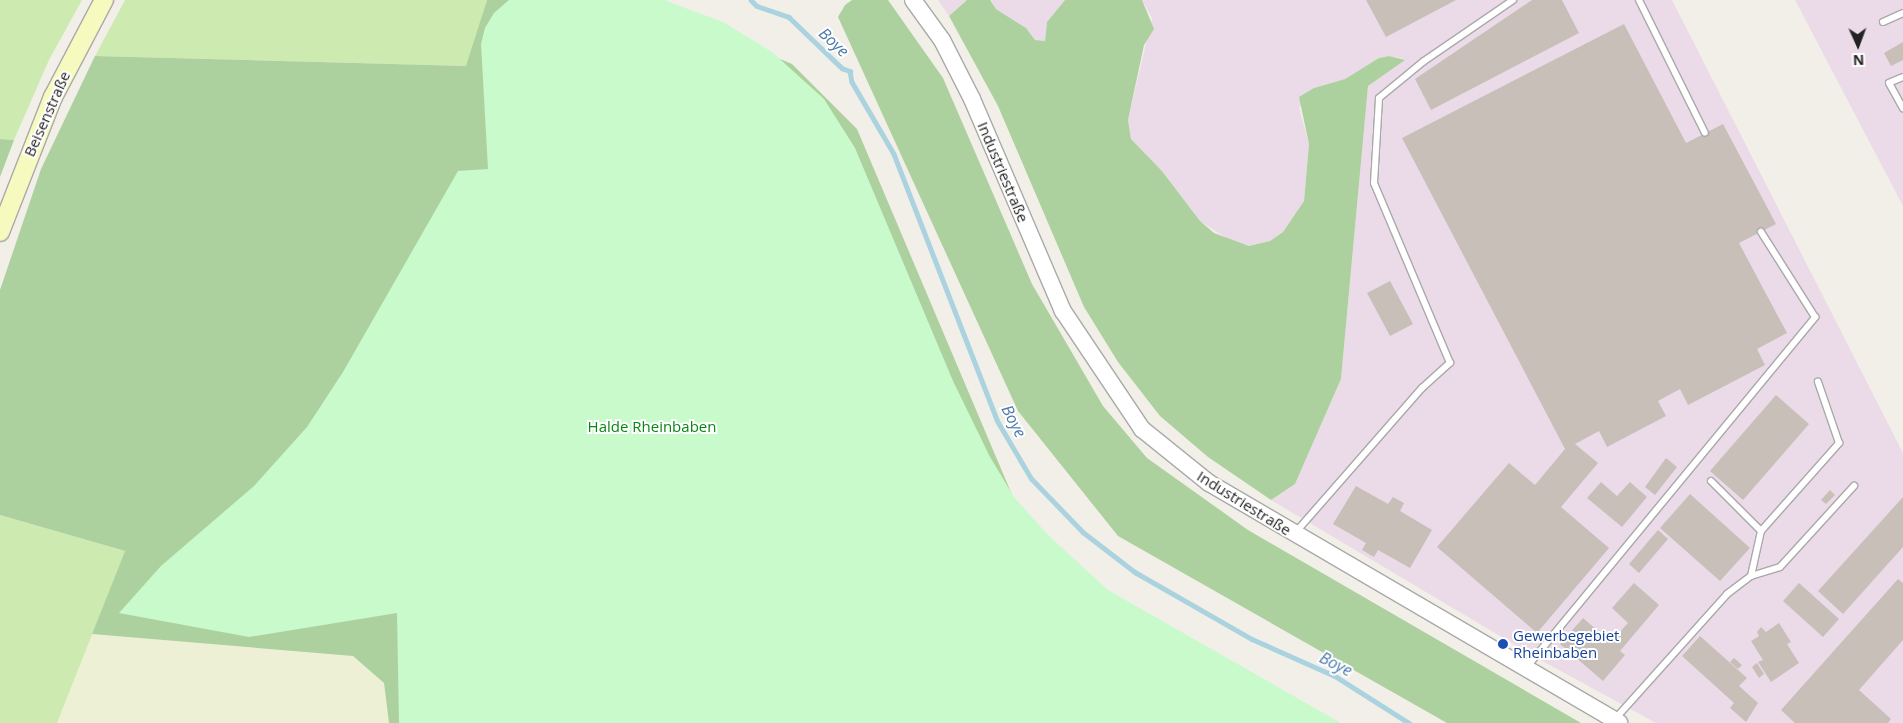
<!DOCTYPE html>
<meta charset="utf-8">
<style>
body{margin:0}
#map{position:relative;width:1903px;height:723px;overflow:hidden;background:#f2efe9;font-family:"Open Sans",sans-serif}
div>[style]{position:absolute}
.industrial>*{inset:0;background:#ebdbe8}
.farmland>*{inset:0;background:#eef0d5}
.grass>*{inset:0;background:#cdebb0}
.forest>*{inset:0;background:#add19e}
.park>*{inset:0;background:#c8facc}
.stream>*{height:4.5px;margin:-2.25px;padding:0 2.25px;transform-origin:2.25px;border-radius:2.25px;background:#aad3df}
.building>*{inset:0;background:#c7bfb8}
.roads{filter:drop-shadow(1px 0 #a9a9a9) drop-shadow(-1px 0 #a9a9a9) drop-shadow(0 1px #a9a9a9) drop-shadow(0 -1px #a9a9a9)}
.service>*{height:6px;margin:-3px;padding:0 3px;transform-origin:3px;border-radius:3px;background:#fff}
.tertiary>*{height:16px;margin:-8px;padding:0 8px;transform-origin:8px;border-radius:8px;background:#fff}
.secondary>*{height:18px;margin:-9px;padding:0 9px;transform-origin:9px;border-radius:9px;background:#f7fabf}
.dots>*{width:14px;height:14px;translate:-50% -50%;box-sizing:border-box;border:2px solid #fff;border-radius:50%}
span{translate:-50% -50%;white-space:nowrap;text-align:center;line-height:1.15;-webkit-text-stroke:4px #fff;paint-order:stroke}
.street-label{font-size:15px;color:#222}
.park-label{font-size:15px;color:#0c8416}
.transit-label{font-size:15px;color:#164399}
.left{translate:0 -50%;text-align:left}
.water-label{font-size:16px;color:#4a7aab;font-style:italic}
.north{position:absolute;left:1833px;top:20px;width:50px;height:50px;-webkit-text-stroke:4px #fff;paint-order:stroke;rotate:178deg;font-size:14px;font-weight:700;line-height:20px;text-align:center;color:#222}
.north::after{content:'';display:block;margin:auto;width:18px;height:22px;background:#222;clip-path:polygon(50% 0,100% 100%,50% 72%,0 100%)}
</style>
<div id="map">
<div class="industrial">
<i style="clip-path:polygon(938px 0,967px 0,949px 16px)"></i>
<i style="clip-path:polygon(990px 0,1065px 0,1047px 22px,1045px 41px,1035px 40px,1026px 28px,996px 9px)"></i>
<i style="clip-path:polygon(1142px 0,1672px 0,1903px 453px,1903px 723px,1656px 723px,1537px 658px,1271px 500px,1295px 484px,1341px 379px,1368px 86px,1404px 59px,1389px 56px,1379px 58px,1345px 79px,1314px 88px,1299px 108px,1309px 144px,1304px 201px,1283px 232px,1270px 241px,1249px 246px,1234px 243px,1200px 221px,1162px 171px,1131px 139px,1128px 120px,1152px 18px)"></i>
<i style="clip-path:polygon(1795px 0,1903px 0,1903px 206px)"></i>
</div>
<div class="farmland">
<i style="clip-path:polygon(92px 634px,353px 656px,384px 683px,389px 723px,57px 723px)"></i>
</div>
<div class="grass">
<i style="clip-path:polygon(0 0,82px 0,49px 60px,14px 140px,0 139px)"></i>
<i style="clip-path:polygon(125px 0,487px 0,467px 66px,95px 56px)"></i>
<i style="clip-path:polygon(0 515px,125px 551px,57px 723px,0 723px)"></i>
</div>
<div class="forest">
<i style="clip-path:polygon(487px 0,563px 0,655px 7px,792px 64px,857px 129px,1013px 497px,1190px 723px,389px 723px,384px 683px,353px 656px,92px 634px,125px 551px,0 515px,0 290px,41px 169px,95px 56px,466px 66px)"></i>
<i style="clip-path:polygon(852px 0,888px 0,943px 78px,1032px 284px,1103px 406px,1147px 458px,1248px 530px,1581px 723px,1447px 723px,1118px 536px,1018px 411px,838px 17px,845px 5px)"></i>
<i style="clip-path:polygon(967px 0,990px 0,996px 9px,1026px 28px,1035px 40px,1045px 41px,1047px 22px,1065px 0,1142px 0,1154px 29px,1144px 45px,1128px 120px,1131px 139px,1162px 171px,1200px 221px,1214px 233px,1249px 246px,1270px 241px,1283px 232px,1304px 201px,1309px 144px,1299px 97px,1314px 88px,1345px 79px,1379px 58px,1389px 56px,1405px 60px,1368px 86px,1341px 379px,1295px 484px,1271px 500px,1208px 457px,1160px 416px,1118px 362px,1084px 307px,998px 106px,949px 16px)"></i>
<i style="clip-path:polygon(0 139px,14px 140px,0 177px)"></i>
</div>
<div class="park">
<i style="clip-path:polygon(509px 0,664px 0,723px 22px,772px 52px,824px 99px,855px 148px,953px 381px,990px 457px,1014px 497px,1048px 535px,1108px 590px,1341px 723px,399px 723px,397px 613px,249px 637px,119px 613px,161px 566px,254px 486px,307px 427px,343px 372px,458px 171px,488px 169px,481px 44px,485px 28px,494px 13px)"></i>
</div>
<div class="stream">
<i style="left:751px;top:0;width:8px;rotate:45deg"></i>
<i style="left:757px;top:6px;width:34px;rotate:19deg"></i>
<i style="left:789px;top:17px;width:74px;rotate:43.9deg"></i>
<i style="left:842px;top:68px;width:9px;rotate:21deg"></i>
<i style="left:850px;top:71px;width:11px;rotate:80deg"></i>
<i style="left:852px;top:82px;width:83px;rotate:59.7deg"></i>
<i style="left:894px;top:154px;width:285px;rotate:68.8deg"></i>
<i style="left:997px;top:420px;width:67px;rotate:59.6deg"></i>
<i style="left:1031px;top:478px;width:75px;rotate:46.1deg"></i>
<i style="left:1083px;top:532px;width:66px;rotate:37.6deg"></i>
<i style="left:1135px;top:572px;width:135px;rotate:29.8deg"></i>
<i style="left:1252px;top:639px;width:91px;rotate:24deg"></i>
<i style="left:1335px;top:676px;width:88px;rotate:32.4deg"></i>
</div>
<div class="building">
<i style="clip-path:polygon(1366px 0,1456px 0,1386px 37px)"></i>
<i style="clip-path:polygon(1532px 0,1562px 0,1579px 33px,1431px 110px,1415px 79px)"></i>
<i style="clip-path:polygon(1624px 24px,1686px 143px,1723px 124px,1776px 224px,1739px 243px,1787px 333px,1757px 349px,1765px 365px,1688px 405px,1680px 389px,1658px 401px,1666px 416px,1607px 447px,1599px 431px,1575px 444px,1598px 463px,1561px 507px,1609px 548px,1537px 633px,1437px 547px,1509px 463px,1535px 485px,1565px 449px,1402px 138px)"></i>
<i style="clip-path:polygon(1903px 42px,1903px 60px,1891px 66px,1884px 53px)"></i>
<i style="clip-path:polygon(1390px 281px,1413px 324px,1390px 336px,1367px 293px)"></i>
<i style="clip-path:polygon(1776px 395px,1809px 424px,1743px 500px,1710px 471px)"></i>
<i style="clip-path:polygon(1666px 458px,1677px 467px,1655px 495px,1645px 487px)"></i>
<i style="clip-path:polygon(1601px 482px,1617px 496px,1630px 482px,1647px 497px,1622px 527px,1587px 498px)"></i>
<i style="clip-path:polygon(1356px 486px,1388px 504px,1393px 497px,1404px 503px,1400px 511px,1432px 530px,1410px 568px,1378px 550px,1374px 557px,1362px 550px,1366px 543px,1333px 524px)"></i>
<i style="clip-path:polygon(1830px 490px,1835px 495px,1826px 504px,1821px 500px)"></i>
<i style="clip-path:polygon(1690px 494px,1750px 548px,1720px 581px,1660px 528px)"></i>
<i style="clip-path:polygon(1903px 497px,1903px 547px,1843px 614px,1818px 591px)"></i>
<i style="clip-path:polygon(1658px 530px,1668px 539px,1639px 573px,1629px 564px)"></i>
<i style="clip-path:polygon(1898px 579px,1903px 583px,1903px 640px,1859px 690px,1891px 719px,1888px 723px,1795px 723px,1781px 710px)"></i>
<i style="clip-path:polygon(1634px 583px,1659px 605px,1620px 651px,1625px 655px,1603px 681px,1560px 644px,1583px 618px,1611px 642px,1628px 623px,1612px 608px)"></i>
<i style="clip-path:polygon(1799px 583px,1839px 619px,1823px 637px,1783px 601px)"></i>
<i style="clip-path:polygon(1779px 623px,1791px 642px,1787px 644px,1799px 663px,1771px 682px,1758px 662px,1763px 660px,1751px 641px,1759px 636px,1757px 632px,1761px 627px,1766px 632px)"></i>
<i style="clip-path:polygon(1700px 636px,1747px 678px,1739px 686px,1758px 703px,1746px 722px,1730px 708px,1734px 703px,1682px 656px)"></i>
<i style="clip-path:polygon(1734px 658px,1742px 665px,1738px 669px,1730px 662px)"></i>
<i style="clip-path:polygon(1757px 663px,1764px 674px,1759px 678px,1752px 667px)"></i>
</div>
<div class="roads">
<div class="service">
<i style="left:1639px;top:0;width:148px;rotate:63.6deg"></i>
<i style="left:1883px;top:22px;width:22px;rotate:-24deg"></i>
<i style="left:1903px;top:77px;width:15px;rotate:157deg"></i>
<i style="left:1889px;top:83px;width:29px;rotate:61deg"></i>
<i style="left:1711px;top:481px;width:71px;rotate:45deg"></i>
<i style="left:1295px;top:533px;width:193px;rotate:-48.8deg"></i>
<i style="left:1422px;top:388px;width:38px;rotate:-42deg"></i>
<i style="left:1450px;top:363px;width:195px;rotate:-112.9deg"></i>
<i style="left:1374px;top:183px;width:85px;rotate:-86.6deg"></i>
<i style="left:1379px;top:98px;width:58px;rotate:-39.4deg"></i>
<i style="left:1424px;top:61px;width:108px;rotate:-34.4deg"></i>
<i style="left:1751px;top:576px;width:46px;rotate:-77.5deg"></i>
<i style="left:1761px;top:531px;width:118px;rotate:-48.4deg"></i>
<i style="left:1839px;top:443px;width:65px;rotate:-109deg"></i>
<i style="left:1526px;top:668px;width:455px;rotate:-50.5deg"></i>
<i style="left:1815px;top:317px;width:101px;rotate:-122.4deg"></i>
<i style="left:1615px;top:719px;width:168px;rotate:-48.1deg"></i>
<i style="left:1727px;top:594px;width:30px;rotate:-37deg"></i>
<i style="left:1751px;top:576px;width:30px;rotate:-17deg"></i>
<i style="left:1780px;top:567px;width:110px;rotate:-47.6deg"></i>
</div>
<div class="tertiary">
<i style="left:913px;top:0;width:49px;rotate:54.1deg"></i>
<i style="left:942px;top:40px;width:66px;rotate:63deg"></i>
<i style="left:972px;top:99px;width:231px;rotate:66.8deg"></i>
<i style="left:1063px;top:311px;width:142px;rotate:56.2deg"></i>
<i style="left:1142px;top:429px;width:86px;rotate:38.9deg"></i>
<i style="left:1209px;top:483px;width:475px;rotate:30.3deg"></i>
</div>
<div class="secondary">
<i style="left:0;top:232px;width:145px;rotate:-68.6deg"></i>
<i style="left:53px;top:97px;width:110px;rotate:-62.3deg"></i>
</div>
</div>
<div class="dots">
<i style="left:1503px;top:644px;background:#1a4fb4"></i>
</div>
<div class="street-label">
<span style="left:47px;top:114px;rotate:-66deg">Beisenstraße</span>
<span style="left:1003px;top:172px;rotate:67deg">Industriestraße</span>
<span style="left:1244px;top:503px;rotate:32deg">Industriestraße</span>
</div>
<div class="park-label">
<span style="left:652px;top:427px">Halde Rheinbaben</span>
</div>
<div class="transit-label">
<span class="left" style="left:1513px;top:644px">Gewerbegebiet<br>Rheinbaben</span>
</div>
<div class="water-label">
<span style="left:834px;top:42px;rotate:43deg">Boye</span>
<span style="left:1014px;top:421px;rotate:62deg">Boye</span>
<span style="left:1336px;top:664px;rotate:27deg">Boye</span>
</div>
<div class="north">N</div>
</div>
